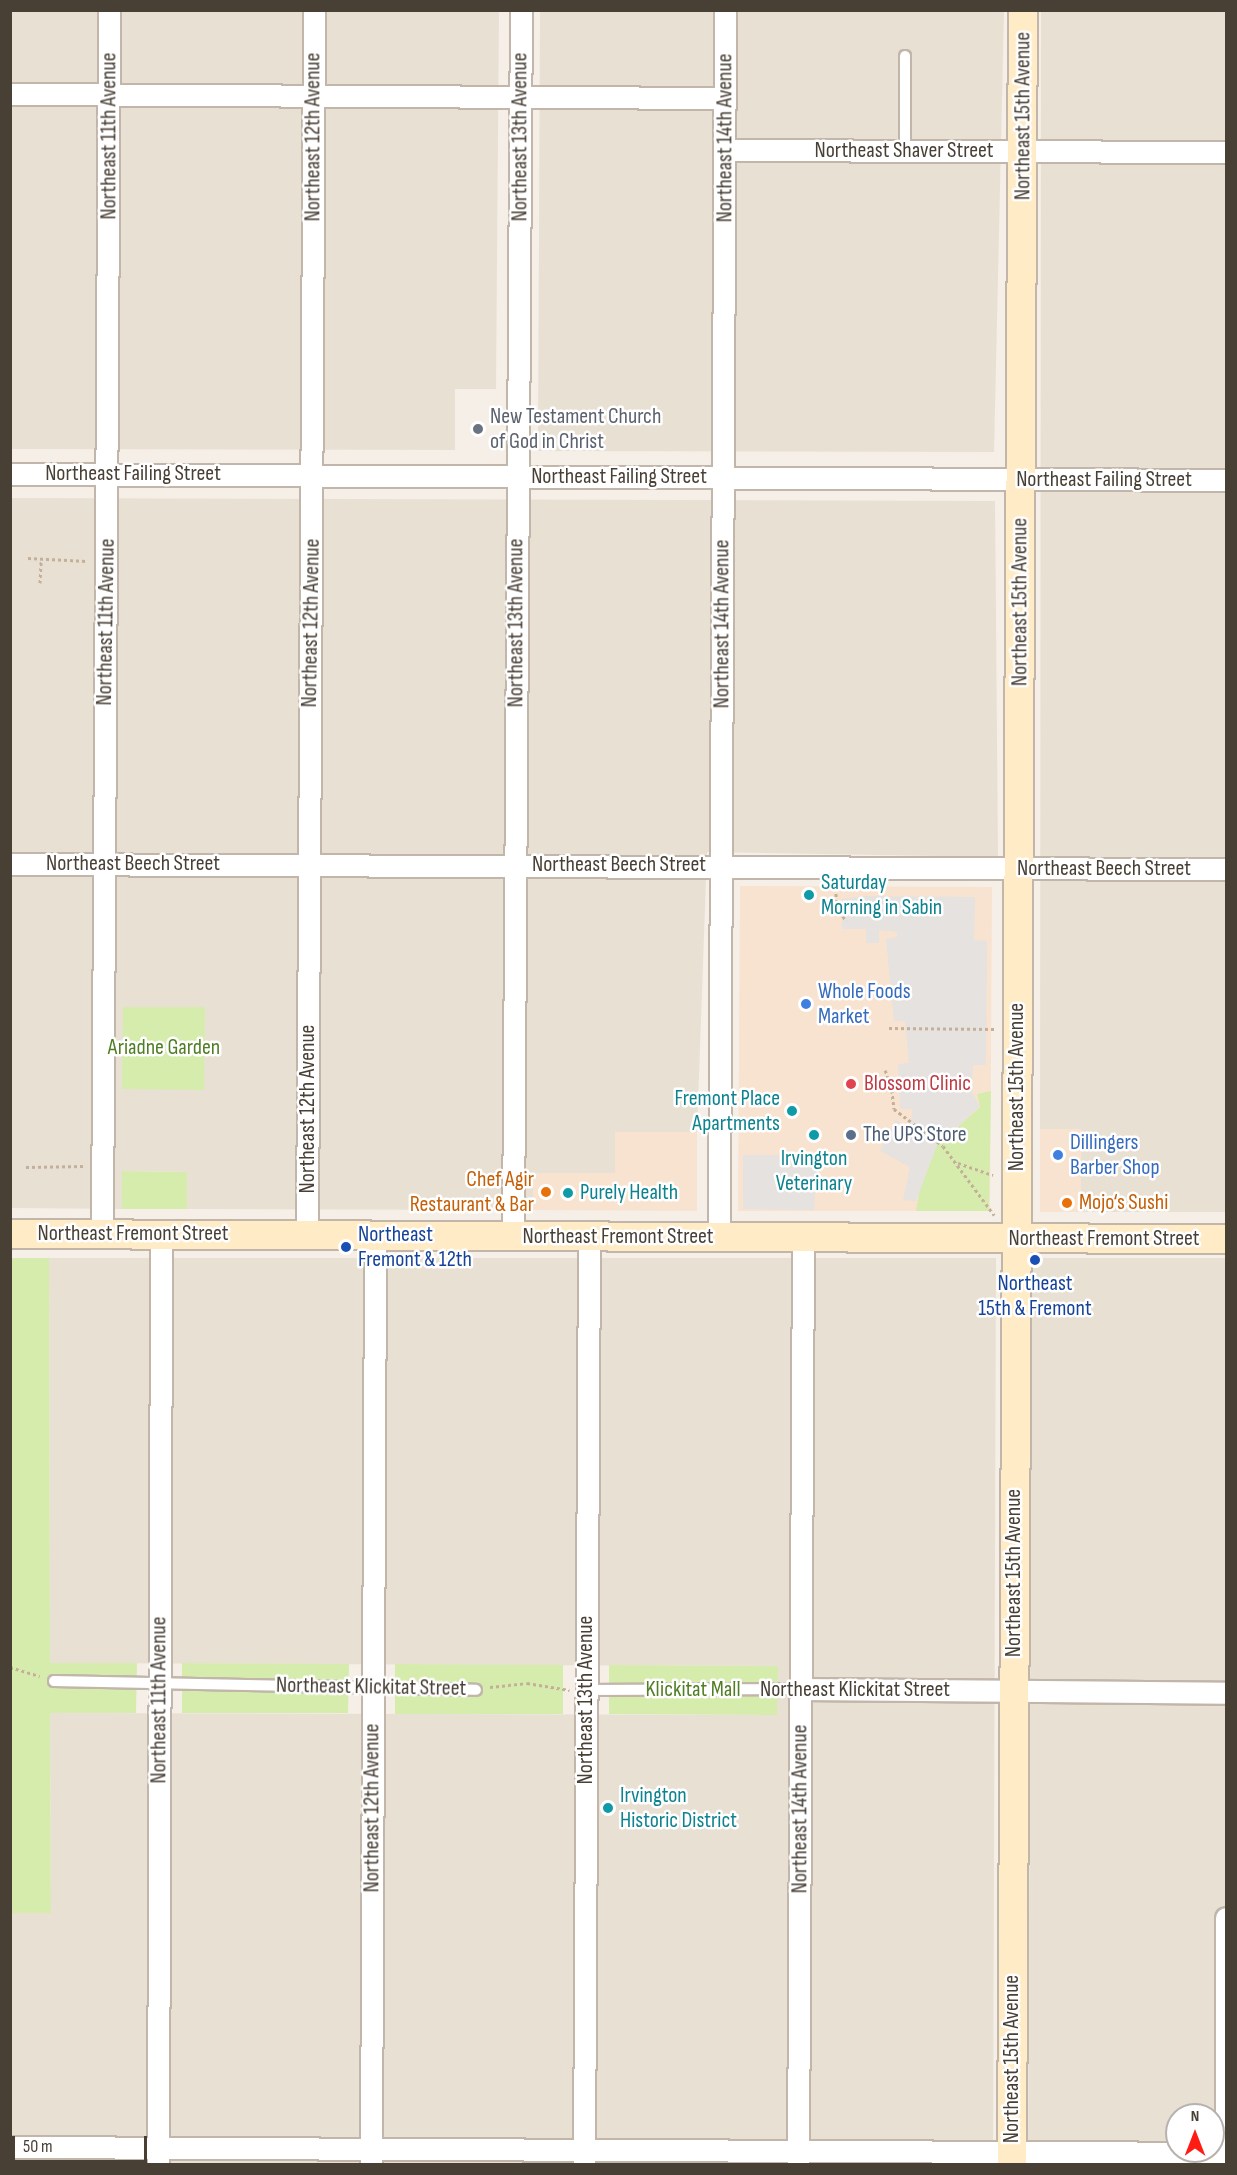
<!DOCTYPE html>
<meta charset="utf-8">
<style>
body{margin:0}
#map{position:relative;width:1237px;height:2175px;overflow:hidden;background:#f5efe7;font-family:"Sofia Sans Condensed",sans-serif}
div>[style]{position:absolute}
.residential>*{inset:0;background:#e9e0d4}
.commercial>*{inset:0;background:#f8e3d0}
.green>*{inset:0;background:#d6ecad}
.parking>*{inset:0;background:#e5e2df}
.path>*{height:3px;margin-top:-1.5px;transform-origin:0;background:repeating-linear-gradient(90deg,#c4b099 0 3px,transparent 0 6px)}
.roads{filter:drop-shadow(2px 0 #c1b6a9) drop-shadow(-2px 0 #c1b6a9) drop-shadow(0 2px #c1b6a9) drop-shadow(0 -2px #c1b6a9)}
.lane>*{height:10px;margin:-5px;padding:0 5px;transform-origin:5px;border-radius:5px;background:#fff}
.street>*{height:21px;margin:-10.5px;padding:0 10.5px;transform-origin:10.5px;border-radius:10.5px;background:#fff}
.secondary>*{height:28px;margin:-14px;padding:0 14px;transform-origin:14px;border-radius:14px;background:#ffebc6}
.dots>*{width:16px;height:16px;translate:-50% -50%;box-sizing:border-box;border:3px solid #fff;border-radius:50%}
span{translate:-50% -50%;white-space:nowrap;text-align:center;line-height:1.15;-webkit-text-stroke:5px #fff;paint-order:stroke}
.street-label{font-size:22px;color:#483f35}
.worship-label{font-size:22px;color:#5b616d}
.left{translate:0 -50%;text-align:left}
.culture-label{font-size:22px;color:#0d838f}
.right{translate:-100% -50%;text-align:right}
.shop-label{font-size:22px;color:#366cbe}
.park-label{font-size:22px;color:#507e24}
.health-label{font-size:22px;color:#be3a42}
.service-label{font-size:22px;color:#4e5e75}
.food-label{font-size:22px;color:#c56008}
.transit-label{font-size:22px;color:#164399}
.frame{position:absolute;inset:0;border:12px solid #483f35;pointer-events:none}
.north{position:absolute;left:1165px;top:2103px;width:60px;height:60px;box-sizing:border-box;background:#fff;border:2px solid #b6b2ae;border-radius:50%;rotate:0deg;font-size:16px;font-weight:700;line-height:24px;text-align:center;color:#483f35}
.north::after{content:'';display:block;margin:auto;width:21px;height:27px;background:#ff1d13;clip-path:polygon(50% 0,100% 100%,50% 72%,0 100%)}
.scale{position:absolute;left:12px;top:2136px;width:135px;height:27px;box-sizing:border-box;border:3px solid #483f35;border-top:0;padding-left:8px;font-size:18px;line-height:21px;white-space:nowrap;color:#483f35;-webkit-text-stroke:4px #fff;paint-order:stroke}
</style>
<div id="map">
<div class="residential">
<i style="clip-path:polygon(11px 11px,499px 11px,496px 389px,455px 389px,455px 450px,11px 449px)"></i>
<i style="clip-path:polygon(540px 11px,1004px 11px,994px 452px,538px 451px)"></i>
<i style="clip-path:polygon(1041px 11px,1226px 11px,1226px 1212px,1081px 1212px,1081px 1130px,1040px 1129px)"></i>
<i style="clip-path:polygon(11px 498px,995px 501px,998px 857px,707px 852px,697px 1132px,616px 1133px,615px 1173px,533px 1173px,533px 1210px,187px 1209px,187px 1172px,122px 1171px,122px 1209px,11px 1208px)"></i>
<i style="clip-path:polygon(49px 1258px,996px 1258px,993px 2164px,11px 2164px,11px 1913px,51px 1913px,50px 1713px,777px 1715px,777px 1666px,50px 1663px)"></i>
<i style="clip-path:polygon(evenodd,1032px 1258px,1226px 1258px,1226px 2164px,1028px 2164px,1032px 1258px,1177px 2115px,1213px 2115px,1213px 2151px,1177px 2151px,1177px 2115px)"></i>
</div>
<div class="commercial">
<i style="clip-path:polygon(740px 886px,992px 887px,990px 1211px,738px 1211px)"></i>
<i style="clip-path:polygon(1040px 1129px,1081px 1129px,1081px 1212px,1040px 1212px)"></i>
<i style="clip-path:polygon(615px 1132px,697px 1132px,697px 1211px,533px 1210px,533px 1173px,615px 1173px)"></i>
</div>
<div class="green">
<i style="clip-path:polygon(123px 1007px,205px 1007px,204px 1090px,122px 1089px)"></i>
<i style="clip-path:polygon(991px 1091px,989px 1211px,916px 1211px,922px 1176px,937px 1145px,980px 1107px,977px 1094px)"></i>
<i style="clip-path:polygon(122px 1171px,187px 1172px,187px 1209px,122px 1209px)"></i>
<i style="clip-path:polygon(11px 1258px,49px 1258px,50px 1663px,137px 1663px,136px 1713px,50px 1713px,51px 1913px,11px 1913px)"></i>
<i style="clip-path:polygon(182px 1663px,349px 1664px,348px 1713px,182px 1713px)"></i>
<i style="clip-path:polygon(395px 1664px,563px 1665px,563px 1714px,395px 1714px)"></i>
<i style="clip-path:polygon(609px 1665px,778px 1666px,777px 1715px,609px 1714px)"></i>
</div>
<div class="parking">
<i style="clip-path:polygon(864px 896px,975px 897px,974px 940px,987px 941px,986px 1065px,973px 1065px,972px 1093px,980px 1106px,937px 1145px,916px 1201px,903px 1200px,910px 1167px,880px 1151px,896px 1120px,907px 1126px,912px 1117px,912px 1109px,900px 1109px,898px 1064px,909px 1063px,905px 1021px,894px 1021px,886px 939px,897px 937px,897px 932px,879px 930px,879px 943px,866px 943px,866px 929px,842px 929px,842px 899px)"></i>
<i style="clip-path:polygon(743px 1155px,818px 1155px,814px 1210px,743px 1209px)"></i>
</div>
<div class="path">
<i style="left:28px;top:558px;width:59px;rotate:2.9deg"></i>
<i style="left:40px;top:583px;width:22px;rotate:-87deg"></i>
<i style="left:836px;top:887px;width:19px;rotate:90deg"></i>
<i style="left:836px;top:906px;width:18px;rotate:56deg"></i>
<i style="left:889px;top:1028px;width:105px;rotate:0.5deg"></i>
<i style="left:885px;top:1070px;width:15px;rotate:67deg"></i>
<i style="left:868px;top:1085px;width:23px;rotate:-2deg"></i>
<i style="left:891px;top:1084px;width:25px;rotate:83deg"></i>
<i style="left:894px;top:1109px;width:61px;rotate:37.1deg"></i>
<i style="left:943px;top:1146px;width:86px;rotate:53.5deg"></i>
<i style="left:958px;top:1163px;width:37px;rotate:19deg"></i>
<i style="left:26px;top:1167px;width:59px;rotate:-1deg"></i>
<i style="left:10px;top:1667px;width:31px;rotate:17deg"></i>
<i style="left:490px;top:1687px;width:37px;rotate:-6deg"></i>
<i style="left:527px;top:1683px;width:43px;rotate:9.5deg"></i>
</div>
<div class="roads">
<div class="lane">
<i style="left:905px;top:56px;width:95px;rotate:90deg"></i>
<i style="left:54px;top:1681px;width:422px;rotate:1.2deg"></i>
<i style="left:586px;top:1690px;width:214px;rotate:-0.3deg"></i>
</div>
<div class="street">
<i style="left:10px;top:94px;width:715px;rotate:0.32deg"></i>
<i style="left:725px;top:150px;width:501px;rotate:0.23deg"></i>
<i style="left:10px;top:474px;width:1216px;rotate:0.28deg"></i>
<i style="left:10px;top:864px;width:1216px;rotate:0.24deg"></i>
<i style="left:102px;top:1234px;width:1224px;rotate:-89.67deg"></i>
<i style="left:307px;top:1235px;width:1225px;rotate:-89.67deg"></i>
<i style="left:513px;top:1236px;width:1226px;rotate:-89.63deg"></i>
<i style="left:719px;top:1237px;width:1227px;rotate:-89.72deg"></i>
<i style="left:800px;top:1689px;width:426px;rotate:0.5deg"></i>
<i style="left:10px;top:2147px;width:1216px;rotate:0.28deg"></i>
<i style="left:158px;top:2164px;width:929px;rotate:-89.81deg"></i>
<i style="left:371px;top:2164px;width:928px;rotate:-89.75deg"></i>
<i style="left:584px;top:2164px;width:928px;rotate:-89.69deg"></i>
<i style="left:798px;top:2164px;width:927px;rotate:-89.69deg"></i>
<i style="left:1226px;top:2164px;width:246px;rotate:-90deg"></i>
</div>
<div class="secondary">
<i style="left:10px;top:1234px;width:1216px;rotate:0.24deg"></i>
<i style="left:1012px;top:2164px;width:2154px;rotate:-89.71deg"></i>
</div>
</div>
<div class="dots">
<i style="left:478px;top:429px;background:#6b7280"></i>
<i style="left:809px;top:895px;background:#0f9aa8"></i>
<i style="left:806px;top:1004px;background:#3f7fe0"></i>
<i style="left:851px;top:1084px;background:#e0444e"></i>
<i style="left:792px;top:1111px;background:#0f9aa8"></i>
<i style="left:814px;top:1135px;background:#0f9aa8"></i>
<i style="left:851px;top:1135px;background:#5c6f8a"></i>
<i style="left:1058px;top:1155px;background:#3f7fe0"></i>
<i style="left:546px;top:1192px;background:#e8710a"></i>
<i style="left:568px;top:1193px;background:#0f9aa8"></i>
<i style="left:1067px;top:1203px;background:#e8710a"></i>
<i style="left:346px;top:1247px;background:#1a4fb4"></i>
<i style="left:1035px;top:1260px;background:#1a4fb4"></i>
<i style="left:608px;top:1808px;background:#0f9aa8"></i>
</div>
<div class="street-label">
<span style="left:1023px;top:116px;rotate:-90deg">Northeast 15th Avenue</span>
<span style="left:109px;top:136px;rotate:-90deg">Northeast 11th Avenue</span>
<span style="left:313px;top:137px;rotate:-90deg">Northeast 12th Avenue</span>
<span style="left:520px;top:137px;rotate:-90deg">Northeast 13th Avenue</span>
<span style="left:725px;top:138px;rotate:-90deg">Northeast 14th Avenue</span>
<span style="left:904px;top:151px">Northeast Shaver Street</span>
<span style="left:133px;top:474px">Northeast Failing Street</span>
<span style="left:619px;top:477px">Northeast Failing Street</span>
<span style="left:1104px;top:480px">Northeast Failing Street</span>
<span style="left:1020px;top:602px;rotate:-90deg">Northeast 15th Avenue</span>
<span style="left:106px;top:622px;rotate:-89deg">Northeast 11th Avenue</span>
<span style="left:311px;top:623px;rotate:-89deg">Northeast 12th Avenue</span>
<span style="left:516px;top:623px;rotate:-90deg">Northeast 13th Avenue</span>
<span style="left:722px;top:624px;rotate:-90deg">Northeast 14th Avenue</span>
<span style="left:133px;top:864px">Northeast Beech Street</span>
<span style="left:619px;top:865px">Northeast Beech Street</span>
<span style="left:1104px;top:869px">Northeast Beech Street</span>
<span style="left:1017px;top:1087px;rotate:-90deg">Northeast 15th Avenue</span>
<span style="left:308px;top:1109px;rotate:-90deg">Northeast 12th Avenue</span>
<span style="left:133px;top:1234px">Northeast Fremont Street</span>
<span style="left:618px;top:1237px">Northeast Fremont Street</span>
<span style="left:1104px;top:1239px">Northeast Fremont Street</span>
<span style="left:1014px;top:1573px;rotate:-90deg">Northeast 15th Avenue</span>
<span style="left:371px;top:1687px;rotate:1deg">Northeast Klickitat Street</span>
<span style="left:855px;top:1690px">Northeast Klickitat Street</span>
<span style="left:159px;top:1700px;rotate:-90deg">Northeast 11th Avenue</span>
<span style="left:586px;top:1700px;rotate:-90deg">Northeast 13th Avenue</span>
<span style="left:372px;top:1808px;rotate:-90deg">Northeast 12th Avenue</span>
<span style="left:800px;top:1809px;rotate:-90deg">Northeast 14th Avenue</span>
<span style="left:1012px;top:2059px;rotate:-90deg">Northeast 15th Avenue</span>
</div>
<div class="worship-label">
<span class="left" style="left:490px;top:429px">New Testament Church<br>of God in Christ</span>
</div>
<div class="culture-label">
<span class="left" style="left:821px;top:895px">Saturday<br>Morning in Sabin</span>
<span class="right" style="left:780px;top:1111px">Fremont Place<br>Apartments</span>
<span style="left:814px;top:1171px">Irvington<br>Veterinary</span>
<span class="left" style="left:580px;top:1193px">Purely Health</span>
<span class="left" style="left:620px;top:1808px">Irvington<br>Historic District</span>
</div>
<div class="shop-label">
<span class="left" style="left:818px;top:1004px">Whole Foods<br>Market</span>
<span class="left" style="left:1070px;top:1155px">Dillingers<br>Barber Shop</span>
</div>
<div class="park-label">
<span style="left:164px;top:1048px">Ariadne Garden</span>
<span style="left:693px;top:1690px">Klickitat Mall</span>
</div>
<div class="health-label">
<span class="left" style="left:864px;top:1084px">Blossom Clinic</span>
</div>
<div class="service-label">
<span class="left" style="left:863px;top:1135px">The UPS Store</span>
</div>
<div class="food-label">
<span class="right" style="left:534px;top:1192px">Chef Agir<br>Restaurant &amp; Bar</span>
<span class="left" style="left:1079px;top:1203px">Mojo‘s Sushi</span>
</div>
<div class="transit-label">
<span class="left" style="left:358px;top:1247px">Northeast<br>Fremont &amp; 12th</span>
<span style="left:1035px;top:1296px">Northeast<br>15th &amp; Fremont</span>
</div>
<div class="frame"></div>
<div class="north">N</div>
<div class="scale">50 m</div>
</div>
